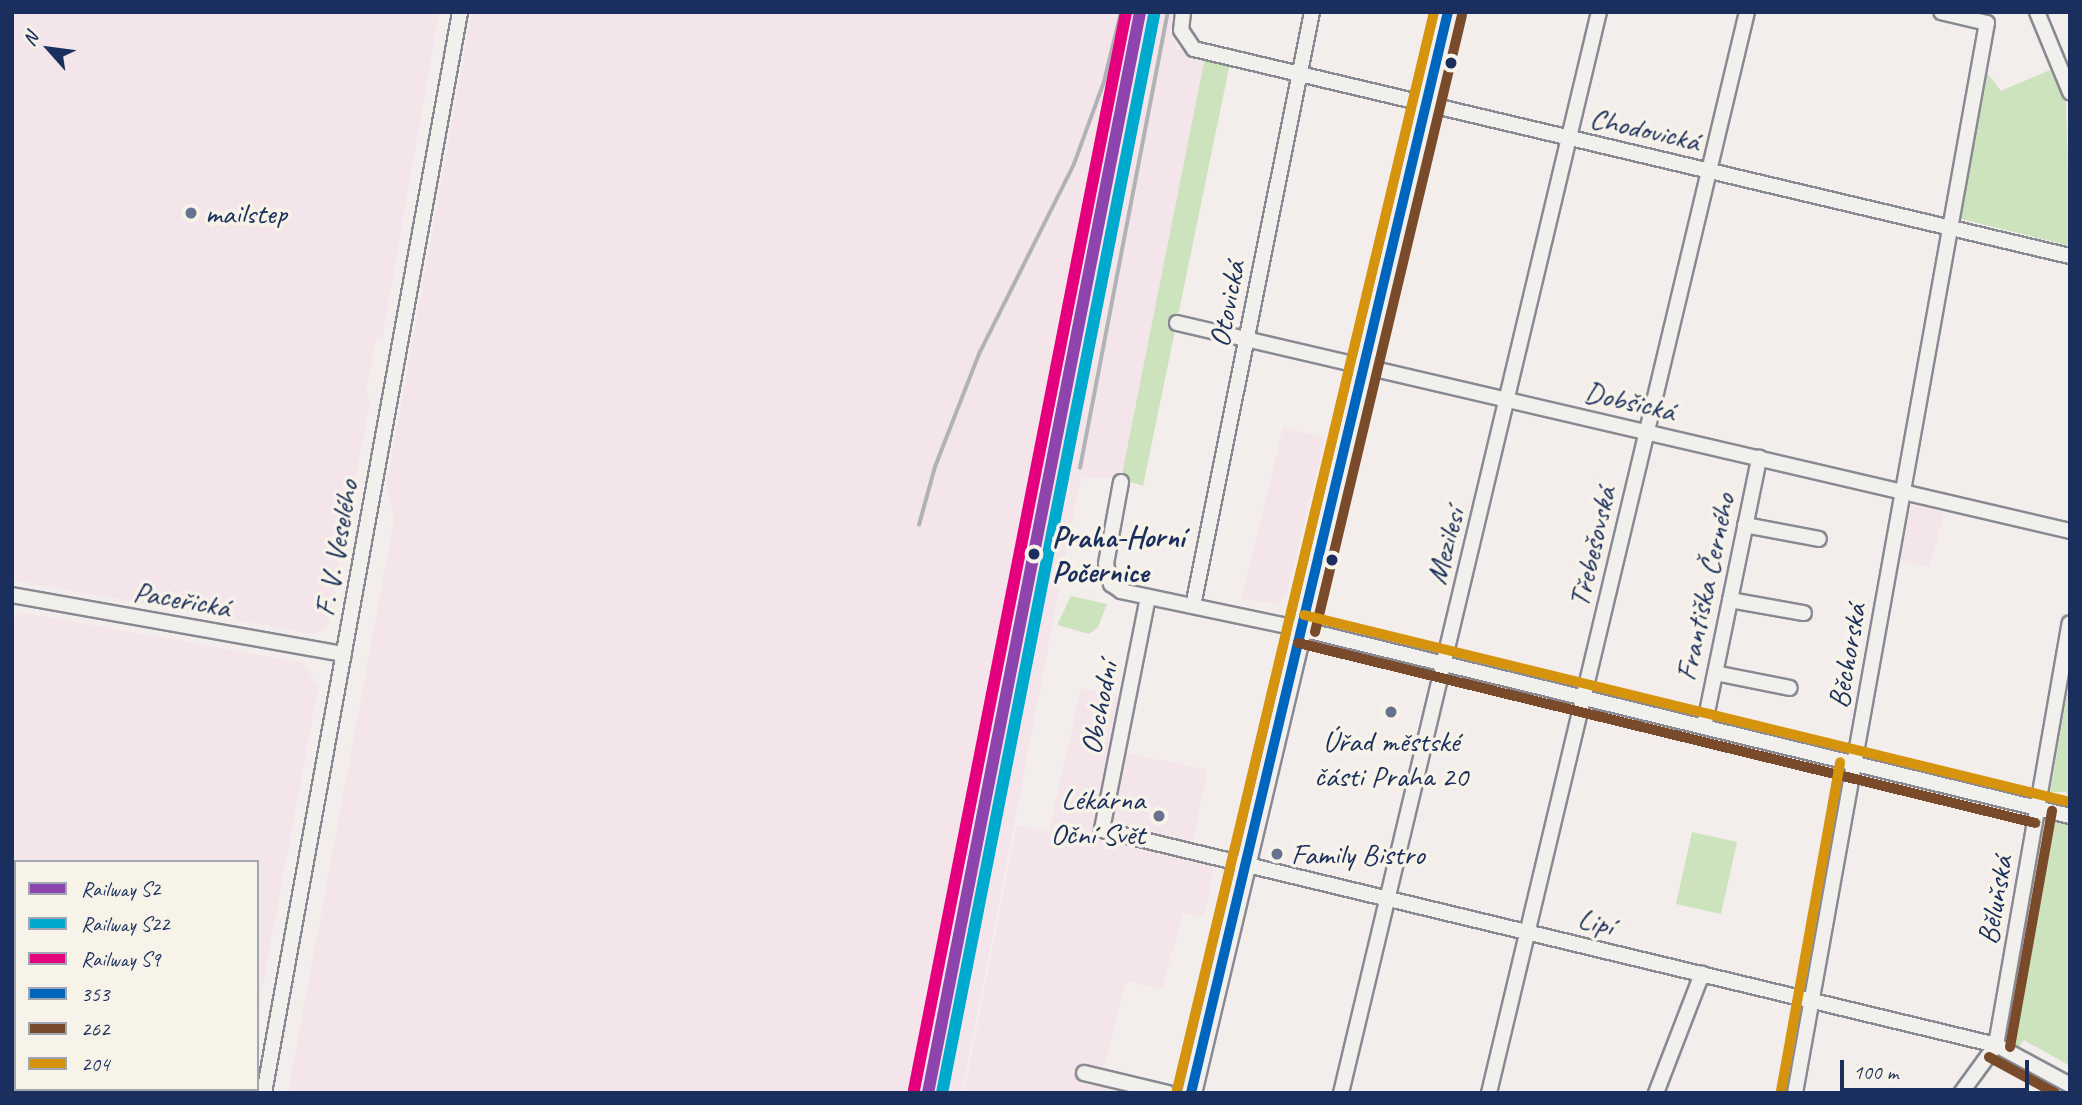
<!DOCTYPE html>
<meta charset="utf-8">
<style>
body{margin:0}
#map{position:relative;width:2082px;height:1105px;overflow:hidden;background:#f3edec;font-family:Caveat,sans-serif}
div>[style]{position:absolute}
.built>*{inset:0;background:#f4e5eb}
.green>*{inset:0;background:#cde3be}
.roads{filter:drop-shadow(2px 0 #888992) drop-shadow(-2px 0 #888992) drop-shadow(0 2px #888992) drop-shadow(0 -2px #888992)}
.minor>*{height:14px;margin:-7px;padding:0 7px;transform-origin:7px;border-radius:7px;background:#f2f0ed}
.major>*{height:19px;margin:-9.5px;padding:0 9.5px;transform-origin:9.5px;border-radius:9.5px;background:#f2f0ed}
.rail>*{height:3.5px;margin:-1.75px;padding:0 1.75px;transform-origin:1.75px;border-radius:1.75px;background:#b1b2b5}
.bus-1>*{height:10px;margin:-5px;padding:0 5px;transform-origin:5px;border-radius:5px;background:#0065bd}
.bus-2>*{height:10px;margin:-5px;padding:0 5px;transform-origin:5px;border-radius:5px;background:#7a4b2a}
.bus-3>*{height:10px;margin:-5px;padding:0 5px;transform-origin:5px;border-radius:5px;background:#d6940e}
.rail-1>*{height:12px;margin:-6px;padding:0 6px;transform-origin:6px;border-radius:6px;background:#8e44ad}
.rail-2>*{height:12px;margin:-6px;padding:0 6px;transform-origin:6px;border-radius:6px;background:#00a9ce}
.rail-3>*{height:12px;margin:-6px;padding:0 6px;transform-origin:6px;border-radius:6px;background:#e5007d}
.dots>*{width:19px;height:19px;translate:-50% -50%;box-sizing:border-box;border:4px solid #f7f3e8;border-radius:50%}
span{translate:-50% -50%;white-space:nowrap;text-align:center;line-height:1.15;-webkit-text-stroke:7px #f7f3e8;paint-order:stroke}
.street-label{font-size:30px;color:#1b2f5e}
.poi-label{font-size:30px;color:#1b2f5e}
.left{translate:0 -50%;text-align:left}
.right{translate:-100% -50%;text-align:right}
.stop-label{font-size:30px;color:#1b2f5e;font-weight:700}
.frame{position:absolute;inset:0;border:14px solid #1b2f5e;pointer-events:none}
.legend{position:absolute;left:14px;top:860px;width:245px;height:231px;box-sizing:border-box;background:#f7f3e8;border:2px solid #9fa5b1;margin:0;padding:9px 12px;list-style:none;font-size:21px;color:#1b2f5e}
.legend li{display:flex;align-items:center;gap:14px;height:35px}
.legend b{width:35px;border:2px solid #9fa5b1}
.north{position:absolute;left:14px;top:14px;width:70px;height:70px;-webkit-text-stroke:5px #f7f3e8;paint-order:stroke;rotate:298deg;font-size:19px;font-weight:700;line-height:28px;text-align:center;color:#1b2f5e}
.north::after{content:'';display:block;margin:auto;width:24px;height:32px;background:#1b2f5e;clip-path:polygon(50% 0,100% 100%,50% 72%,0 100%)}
.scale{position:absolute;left:1840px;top:1060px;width:189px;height:32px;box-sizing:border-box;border:4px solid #1b2f5e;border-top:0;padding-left:9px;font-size:21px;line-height:24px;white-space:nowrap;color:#1b2f5e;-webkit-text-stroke:5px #f7f3e8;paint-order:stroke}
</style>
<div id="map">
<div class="built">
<i style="clip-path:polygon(12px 12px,439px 12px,382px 339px,376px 338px,366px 393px,370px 401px,328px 624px,323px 631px,313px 634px,12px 580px)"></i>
<i style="clip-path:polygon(472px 12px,1178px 12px,1176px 49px,1205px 57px,1121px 479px,1081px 477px,962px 1093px,288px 1093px,394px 521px,387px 483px)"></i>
<i style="clip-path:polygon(1283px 427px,1325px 438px,1286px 594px,1279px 604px,1242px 599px)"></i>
<i style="clip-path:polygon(1908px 504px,1944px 512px,1930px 567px,1898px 561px)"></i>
<i style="clip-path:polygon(25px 613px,304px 663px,318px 688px,257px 1015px,257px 862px,16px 862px,16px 1089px,244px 1089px,243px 1093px,12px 1093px,12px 617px)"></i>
<i style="clip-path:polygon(1081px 688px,1121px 696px,1112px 750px,1207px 770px,1189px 860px,1214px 867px,1204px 918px,1183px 912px,1162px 989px,1126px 981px,1103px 1068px,1128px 1073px,1123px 1093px,964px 1093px,1017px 825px,1049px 832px)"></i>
</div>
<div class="green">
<i style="clip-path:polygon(1205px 57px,1230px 63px,1143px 486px,1121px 479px)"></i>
<i style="clip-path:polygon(1984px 69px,2001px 91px,2050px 70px,2066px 103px,2070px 246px,1957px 218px)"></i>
<i style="clip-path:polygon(1071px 596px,1107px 604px,1098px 627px,1089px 634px,1057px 625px)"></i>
<i style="clip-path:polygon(2070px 678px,2070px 802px,2066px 792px,2050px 792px)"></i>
<i style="clip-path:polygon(2053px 819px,2070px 822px,2070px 1066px,2024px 1040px,2019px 1047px,2014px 1045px,2009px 1030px,2044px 827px)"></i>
<i style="clip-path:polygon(1692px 832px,1737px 842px,1721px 914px,1676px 904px)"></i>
</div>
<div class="roads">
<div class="minor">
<i style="left:1183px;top:12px;width:18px;rotate:96deg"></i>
<i style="left:1181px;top:30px;width:23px;rotate:56deg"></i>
<i style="left:1194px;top:49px;width:900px;rotate:13.3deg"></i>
<i style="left:2037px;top:12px;width:87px;rotate:67.6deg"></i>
<i style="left:1177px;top:323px;width:917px;rotate:13.11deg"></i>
<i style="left:1121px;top:482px;width:83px;rotate:100.4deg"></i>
<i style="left:1106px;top:564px;width:21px;rotate:76deg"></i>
<i style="left:1111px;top:584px;width:12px;rotate:35deg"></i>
<i style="left:1121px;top:591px;width:184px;rotate:11.9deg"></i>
<i style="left:1301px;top:629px;width:791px;rotate:13.67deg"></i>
<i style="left:1745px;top:525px;width:75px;rotate:10.7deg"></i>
<i style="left:12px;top:595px;width:337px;rotate:10.1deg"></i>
<i style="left:1148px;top:597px;width:237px;rotate:101.2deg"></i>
<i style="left:1102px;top:830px;width:919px;rotate:13.52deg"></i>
<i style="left:1996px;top:1045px;width:84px;rotate:28.4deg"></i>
<i style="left:1730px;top:600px;width:75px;rotate:10deg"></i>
<i style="left:1193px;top:606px;width:606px;rotate:-78.67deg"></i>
<i style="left:1715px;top:673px;width:76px;rotate:11.3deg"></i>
<i style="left:1704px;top:727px;width:275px;rotate:-78.4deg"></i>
<i style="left:1084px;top:1073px;width:86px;rotate:13.4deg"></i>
<i style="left:264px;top:1093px;width:1099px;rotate:-79.72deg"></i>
<i style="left:1341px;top:1093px;width:1111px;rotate:-76.58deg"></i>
<i style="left:1489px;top:1093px;width:1111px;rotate:-76.58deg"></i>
<i style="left:1656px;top:1093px;width:128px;rotate:-68.9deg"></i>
<i style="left:1795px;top:1093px;width:1087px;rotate:-79.83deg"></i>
<i style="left:1987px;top:23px;width:47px;rotate:-166.6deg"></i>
<i style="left:1961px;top:1093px;width:59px;rotate:-53.9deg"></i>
<i style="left:1996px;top:1045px;width:428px;rotate:-80.1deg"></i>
</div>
<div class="major">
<i style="left:1191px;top:1093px;width:1111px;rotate:-76.63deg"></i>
</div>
</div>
<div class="rail">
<i style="left:1080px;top:468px;width:464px;rotate:-79.1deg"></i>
<i style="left:919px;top:525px;width:60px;rotate:-74.6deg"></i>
<i style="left:935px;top:467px;width:121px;rotate:-68.7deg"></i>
<i style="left:979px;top:354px;width:212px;rotate:-63.4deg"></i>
<i style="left:1074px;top:164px;width:87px;rotate:-69.9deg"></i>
<i style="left:1104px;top:82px;width:72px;rotate:-76.3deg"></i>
</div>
<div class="bus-1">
<i style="left:1191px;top:1093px;width:1111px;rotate:-76.63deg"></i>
</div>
<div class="bus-2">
<i style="left:1315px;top:632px;width:634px;rotate:-76.6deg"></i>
<i style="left:1298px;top:643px;width:759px;rotate:13.72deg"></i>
<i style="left:2010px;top:1047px;width:240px;rotate:-79.9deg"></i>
<i style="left:1989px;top:1057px;width:75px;rotate:28.6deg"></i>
</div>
<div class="bus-3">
<i style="left:1304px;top:615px;width:788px;rotate:13.72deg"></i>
<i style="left:1177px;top:1090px;width:1108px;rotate:-76.59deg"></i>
<i style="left:1781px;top:1091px;width:334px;rotate:-79.8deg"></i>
</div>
<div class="rail-1">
<i style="left:928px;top:1093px;width:1102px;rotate:-78.9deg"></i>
</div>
<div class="rail-2">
<i style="left:942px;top:1093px;width:1099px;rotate:-78.87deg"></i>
</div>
<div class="rail-3">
<i style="left:914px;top:1090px;width:1099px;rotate:-78.87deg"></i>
</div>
<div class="dots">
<i style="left:1451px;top:63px;background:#1b2f5e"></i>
<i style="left:191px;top:213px;background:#677290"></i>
<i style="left:1034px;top:554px;background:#1b2f5e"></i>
<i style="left:1332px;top:560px;background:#1b2f5e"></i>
<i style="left:1391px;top:712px;background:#677290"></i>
<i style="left:1159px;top:816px;background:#677290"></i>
<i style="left:1277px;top:854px;background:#677290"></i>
</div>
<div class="street-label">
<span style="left:1645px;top:129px;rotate:13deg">Chodovická</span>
<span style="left:1227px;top:304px;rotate:-79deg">Otovická</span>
<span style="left:1630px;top:401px;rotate:13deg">Dobšická</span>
<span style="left:1445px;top:546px;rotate:-75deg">Mezilesí</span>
<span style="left:1592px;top:547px;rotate:-77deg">Třebešovská</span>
<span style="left:336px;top:548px;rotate:-80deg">F. V. Veselého</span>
<span style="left:1705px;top:587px;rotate:-78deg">Františka Černého</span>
<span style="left:182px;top:599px;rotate:10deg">Paceřická</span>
<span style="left:1847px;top:656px;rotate:-80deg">Běchorská</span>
<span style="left:1099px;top:708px;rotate:-79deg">Obchodní</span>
<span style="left:1995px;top:900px;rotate:-80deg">Běluňská</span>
<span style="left:1596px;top:922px;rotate:14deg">Lipí</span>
</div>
<div class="poi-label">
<span class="left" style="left:205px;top:213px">mailstep</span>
<span style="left:1391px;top:758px">Úřad městské<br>části Praha 20</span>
<span class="right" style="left:1145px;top:816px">Lékárna<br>Oční Svět</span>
<span class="left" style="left:1291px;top:854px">Family Bistro</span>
</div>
<div class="stop-label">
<span class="left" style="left:1052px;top:554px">Praha-Horní<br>Počernice</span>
</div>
<div class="frame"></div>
<ul class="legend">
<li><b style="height:9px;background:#8e44ad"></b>Railway S2</li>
<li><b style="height:9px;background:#00a9ce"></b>Railway S22</li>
<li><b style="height:9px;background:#e5007d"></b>Railway S9</li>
<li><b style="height:9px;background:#0065bd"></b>353</li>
<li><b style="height:9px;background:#7a4b2a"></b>262</li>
<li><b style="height:9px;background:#d6940e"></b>204</li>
</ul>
<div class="north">N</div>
<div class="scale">100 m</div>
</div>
